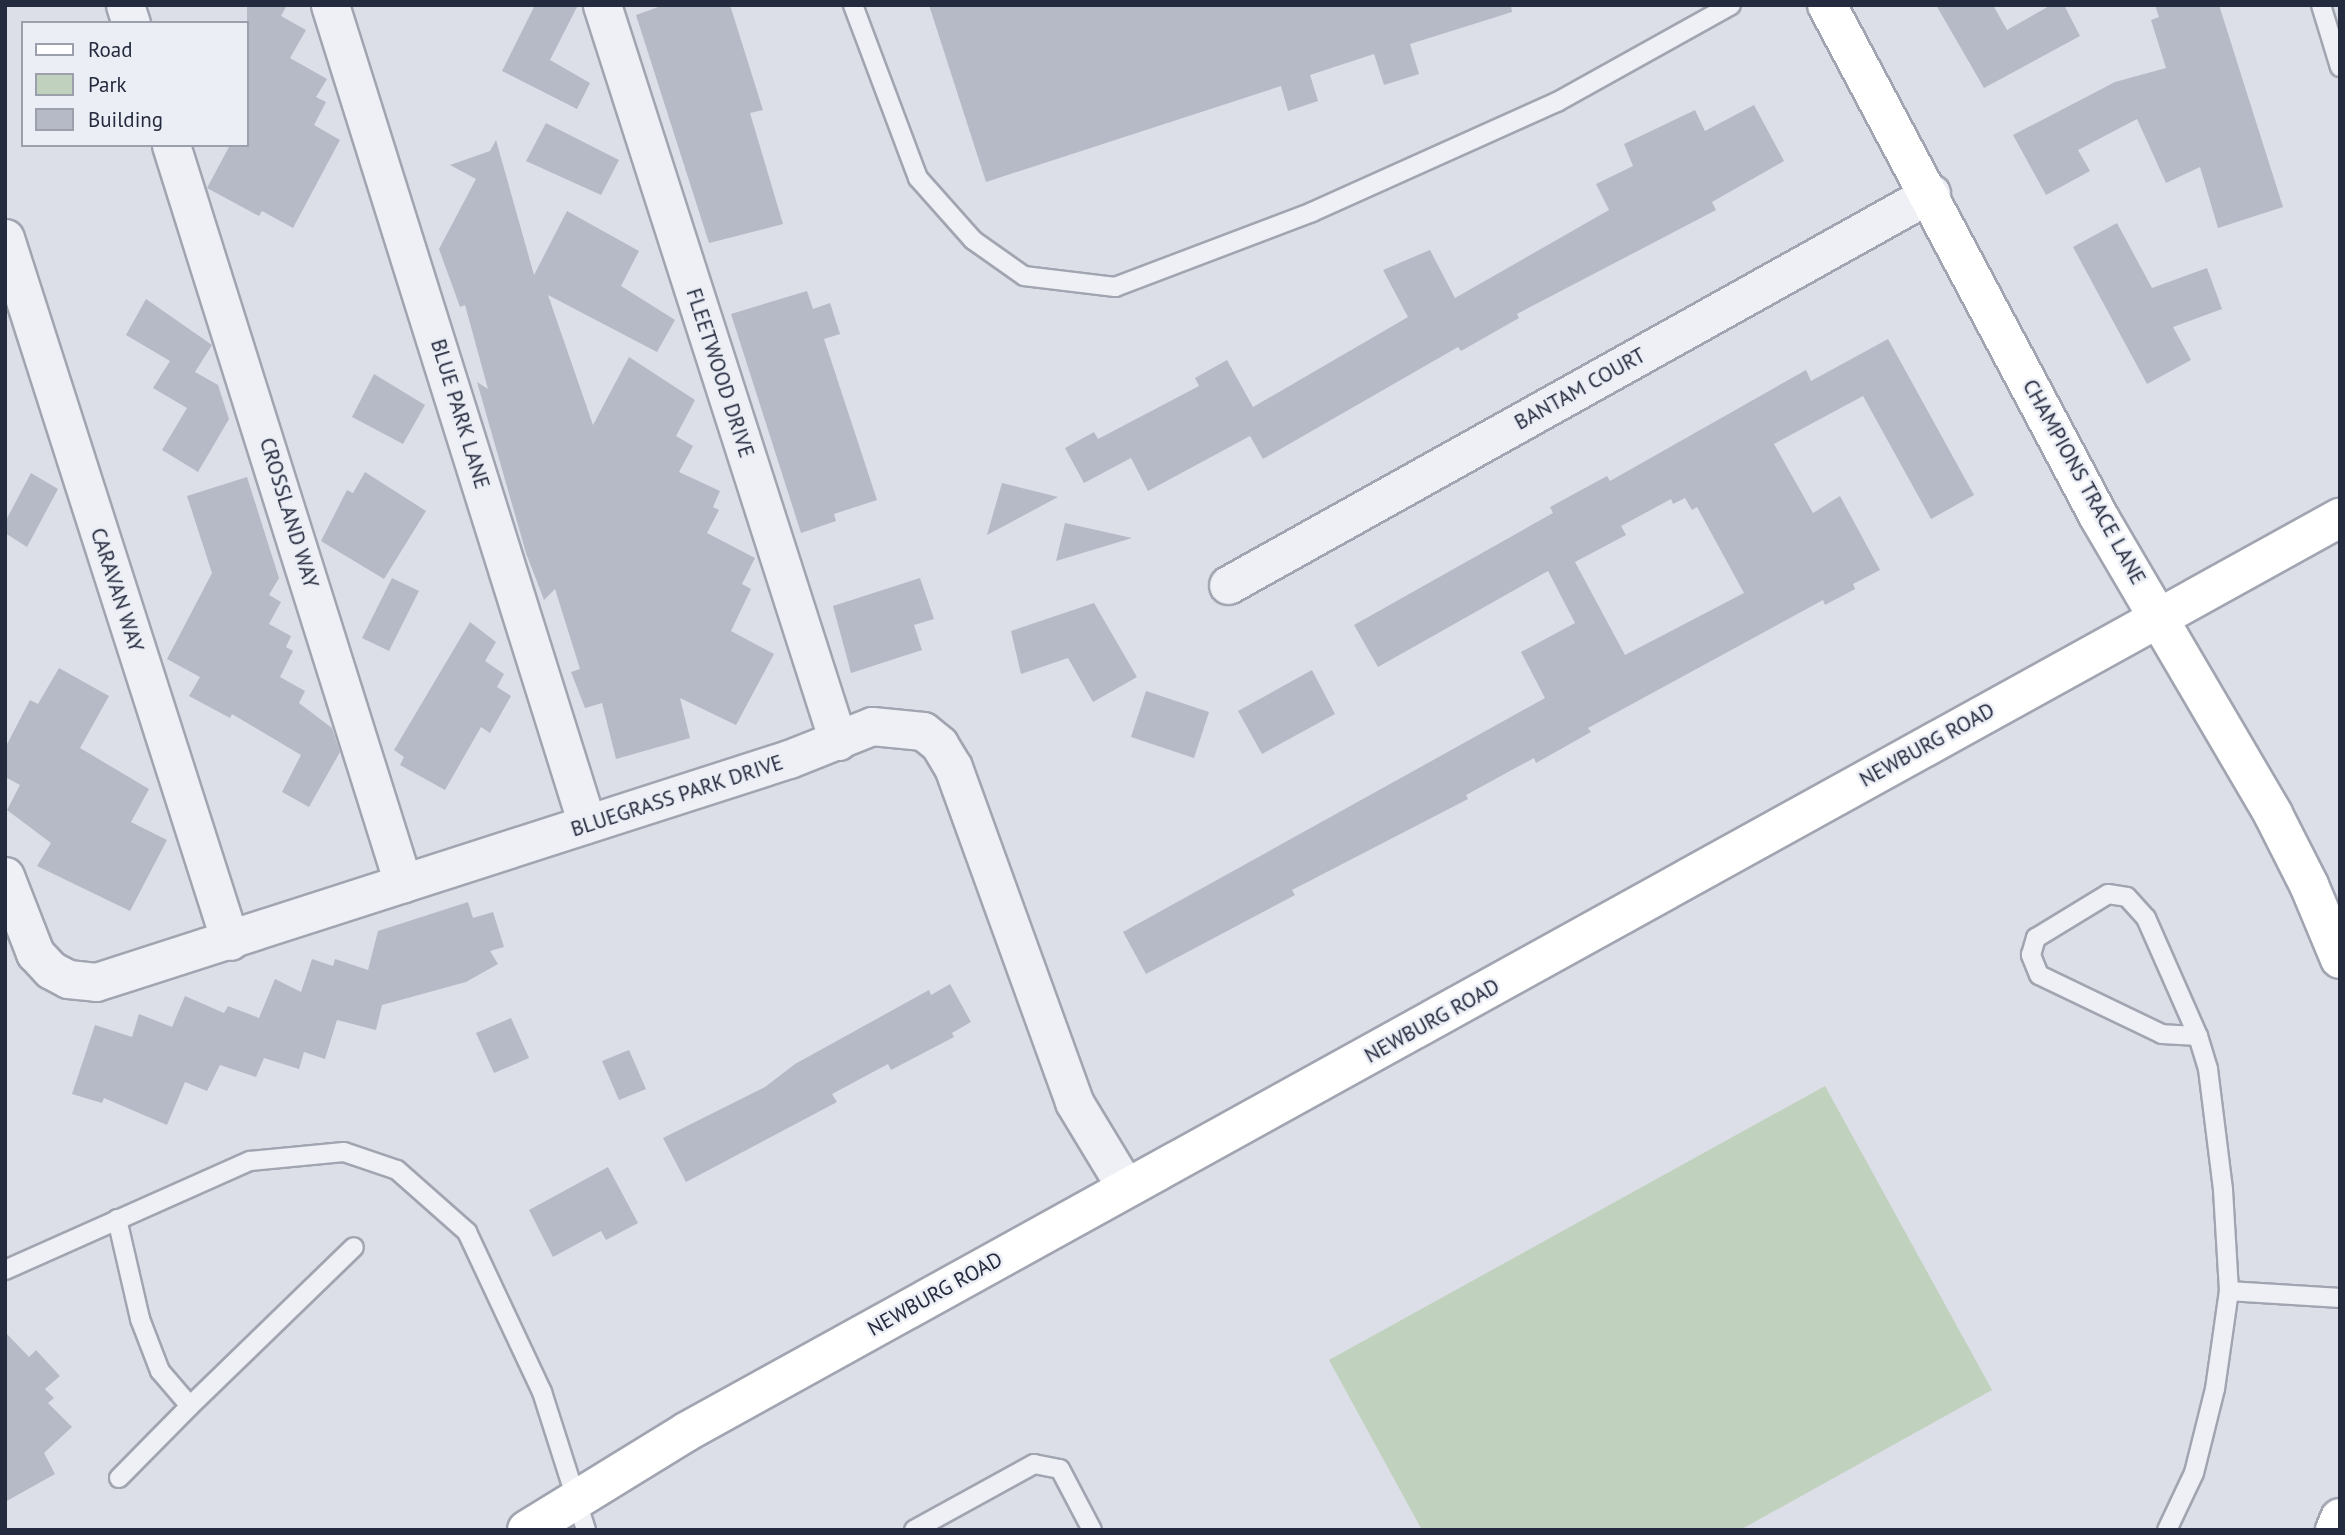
<!DOCTYPE html>
<style>
body{margin:0}
#map{position:relative;width:2345px;height:1535px;overflow:hidden;background:#dcdfe7;font-family:"PT Sans",sans-serif}
div>[style]{position:absolute}
.green>*{inset:0;background:#c0d1bd}
.building>*{inset:0;background:#b6bac7}
.roads{filter:drop-shadow(2px 0 #a1a5b1) drop-shadow(-2px 0 #a1a5b1) drop-shadow(0 2px #a1a5b1) drop-shadow(0 -2px #a1a5b1)}
.lane>*{height:18px;margin:-9px;padding:0 9px;transform-origin:9px;border-radius:9px;background:#eff0f5}
.street>*{height:37px;margin:-18.5px;padding:0 18.5px;transform-origin:18.5px;border-radius:18.5px;background:#eff0f5}
.secondary>*{height:38px;margin:-19px;padding:0 19px;transform-origin:19px;border-radius:19px;background:#fff}
span{translate:-50% -50%;white-space:nowrap;text-align:center;line-height:1.15;-webkit-text-stroke:5px #ebeef5;paint-order:stroke}
.street-label{font-size:21px;color:#252b3e}
.frame{position:absolute;inset:0;border:7px solid #252b3e;pointer-events:none}
.legend{position:absolute;left:21px;top:21px;width:228px;height:126px;box-sizing:border-box;background:#ebeef5;border:2px solid #9ca0ac;margin:0;padding:9px 12px;list-style:none;font-size:21px;color:#252b3e}
.legend li{display:flex;align-items:center;gap:14px;height:35px}
.legend b{width:35px;border:2px solid #9ca0ac}
</style>
<div id="map">
<div class="green">
<i style="clip-path:polygon(1825px 1086px,1992px 1390px,1740px 1530px,1422px 1530px,1329px 1360px)"></i>
</div>
<div class="building">
<i style="clip-path:polygon(247px 5px,287px 5px,281px 16px,306px 30px,290px 58px,327px 79px,316px 97px,326px 102px,314px 125px,340px 140px,293px 228px,262px 211px,259px 216px,207px 188px,230px 145px,247px 145px)"></i>
<i style="clip-path:polygon(535px 5px,578px 5px,550px 60px,590px 83px,577px 109px,502px 71px)"></i>
<i style="clip-path:polygon(664px 5px,730px 5px,763px 110px,750px 113px,783px 224px,709px 243px,636px 15px)"></i>
<i style="clip-path:polygon(929px 5px,1511px 5px,1512px 12px,1410px 44px,1419px 74px,1384px 85px,1374px 54px,1310px 75px,1318px 101px,1288px 111px,1281px 86px,986px 182px)"></i>
<i style="clip-path:polygon(1936px 5px,1993px 5px,2007px 30px,2051px 5px,2064px 5px,2080px 36px,1984px 88px)"></i>
<i style="clip-path:polygon(2155px 5px,2219px 5px,2283px 207px,2218px 228px,2200px 167px,2166px 183px,2137px 119px,2078px 150px,2090px 171px,2046px 195px,2013px 135px,2115px 82px,2166px 68px,2151px 20px,2159px 17px)"></i>
<i style="clip-path:polygon(1754px 105px,1784px 161px,1712px 202px,1716px 210px,1517px 314px,1519px 318px,1461px 351px,1458px 347px,1263px 459px,1250px 436px,1148px 491px,1131px 458px,1084px 483px,1065px 448px,1094px 432px,1098px 439px,1199px 386px,1195px 378px,1227px 360px,1253px 407px,1408px 317px,1383px 270px,1430px 250px,1455px 298px,1609px 210px,1596px 184px,1633px 166px,1624px 144px,1695px 110px,1705px 131px)"></i>
<i style="clip-path:polygon(546px 123px,619px 160px,601px 195px,526px 161px)"></i>
<i style="clip-path:polygon(496px 140px,534px 275px,567px 211px,639px 251px,621px 286px,675px 320px,657px 352px,548px 295px,593px 425px,629px 357px,695px 400px,676px 436px,693px 446px,679px 472px,720px 491px,713px 507px,719px 510px,707px 533px,755px 558px,742px 584px,751px 589px,731px 631px,774px 654px,736px 725px,680px 698px,690px 738px,616px 759px,602px 703px,585px 708px,571px 672px,580px 669px,555px 589px,544px 600px,526px 553px,477px 382px,488px 389px,465px 305px,460px 307px,439px 249px,476px 179px,450px 165px,490px 151px)"></i>
<i style="clip-path:polygon(2117px 223px,2152px 288px,2207px 268px,2222px 309px,2173px 327px,2191px 360px,2147px 384px,2073px 247px)"></i>
<i style="clip-path:polygon(807px 291px,813px 309px,830px 303px,840px 334px,824px 339px,877px 500px,834px 514px,836px 521px,801px 533px,731px 314px)"></i>
<i style="clip-path:polygon(146px 299px,212px 345px,195px 372px,218px 385px,229px 419px,198px 472px,162px 450px,187px 408px,153px 388px,170px 361px,126px 335px)"></i>
<i style="clip-path:polygon(evenodd,1888px 339px,1974px 495px,1931px 519px,1863px 396px,1774px 444px,1813px 513px,1840px 496px,1880px 570px,1853px 584px,1855px 589px,1825px 605px,1823px 600px,1588px 728px,1591px 732px,1536px 763px,1534px 758px,1466px 795px,1468px 799px,1292px 890px,1295px 895px,1146px 974px,1123px 932px,1545px 698px,1521px 652px,1575px 623px,1548px 571px,1378px 667px,1354px 625px,1553px 513px,1550px 507px,1607px 476px,1610px 481px,1806px 370px,1811px 381px,1888px 339px,1685px 498px,1692px 510px,1697px 507px,1744px 593px,1625px 655px,1575px 562px,1626px 535px,1621px 526px,1671px 499px,1673px 504px,1685px 498px)"></i>
<i style="clip-path:polygon(374px 374px,425px 405px,403px 444px,352px 417px)"></i>
<i style="clip-path:polygon(365px 472px,426px 511px,384px 579px,321px 541px,347px 490px,353px 493px)"></i>
<i style="clip-path:polygon(31px 473px,58px 489px,27px 547px,5px 533px,5px 522px)"></i>
<i style="clip-path:polygon(247px 477px,279px 578px,269px 595px,281px 602px,269px 624px,291px 636px,286px 647px,293px 651px,280px 677px,305px 691px,299px 703px,332px 728px,340px 752px,309px 807px,282px 792px,301px 755px,232px 714px,230px 718px,189px 696px,200px 677px,167px 659px,212px 573px,187px 496px)"></i>
<i style="clip-path:polygon(1002px 483px,1058px 497px,987px 535px)"></i>
<i style="clip-path:polygon(1065px 523px,1132px 538px,1056px 561px)"></i>
<i style="clip-path:polygon(392px 578px,419px 591px,389px 651px,362px 638px)"></i>
<i style="clip-path:polygon(920px 578px,934px 619px,914px 625px,922px 650px,851px 673px,833px 606px)"></i>
<i style="clip-path:polygon(1094px 603px,1137px 677px,1093px 702px,1068px 658px,1021px 674px,1011px 631px)"></i>
<i style="clip-path:polygon(470px 622px,496px 642px,485px 661px,504px 674px,497px 687px,511px 696px,490px 733px,481px 727px,445px 790px,400px 765px,404px 757px,394px 750px)"></i>
<i style="clip-path:polygon(59px 668px,109px 696px,80px 748px,149px 789px,131px 822px,167px 840px,130px 911px,37px 866px,51px 843px,7px 810px,20px 785px,5px 777px,5px 748px,30px 700px,38px 704px)"></i>
<i style="clip-path:polygon(1312px 670px,1335px 714px,1262px 754px,1238px 711px)"></i>
<i style="clip-path:polygon(1146px 691px,1209px 712px,1194px 758px,1131px 737px)"></i>
<i style="clip-path:polygon(468px 902px,473px 918px,493px 912px,504px 947px,490px 951px,498px 964px,466px 982px,382px 1005px,376px 1030px,337px 1020px,325px 1059px,304px 1052px,299px 1069px,264px 1058px,256px 1077px,220px 1065px,207px 1091px,185px 1082px,167px 1125px,104px 1098px,102px 1103px,72px 1094px,95px 1025px,132px 1037px,139px 1014px,172px 1027px,185px 996px,224px 1013px,228px 1006px,259px 1018px,275px 979px,301px 992px,312px 959px,333px 966px,335px 959px,368px 970px,378px 931px)"></i>
<i style="clip-path:polygon(950px 984px,971px 1022px,952px 1033px,954px 1037px,891px 1070px,888px 1064px,832px 1094px,837px 1102px,686px 1182px,663px 1138px,765px 1087px,795px 1064px,929px 990px,931px 995px)"></i>
<i style="clip-path:polygon(511px 1018px,529px 1058px,494px 1073px,476px 1033px)"></i>
<i style="clip-path:polygon(629px 1050px,646px 1089px,619px 1100px,602px 1061px)"></i>
<i style="clip-path:polygon(608px 1167px,638px 1223px,606px 1240px,601px 1231px,553px 1257px,529px 1210px)"></i>
<i style="clip-path:polygon(5px 1332px,29px 1357px,36px 1350px,60px 1376px,45px 1389px,54px 1398px,48px 1403px,72px 1427px,44px 1453px,55px 1474px,5px 1502px)"></i>
</div>
<div class="roads">
<div class="lane">
<i style="left:853px;top:5px;width:185px;rotate:69.4deg"></i>
<i style="left:918px;top:178px;width:83px;rotate:48.4deg"></i>
<i style="left:973px;top:240px;width:62px;rotate:35.2deg"></i>
<i style="left:1024px;top:276px;width:92px;rotate:6.9deg"></i>
<i style="left:1115px;top:287px;width:211px;rotate:-20.8deg"></i>
<i style="left:1312px;top:212px;width:269px;rotate:-24.2deg"></i>
<i style="left:1557px;top:102px;width:199px;rotate:-29.1deg"></i>
<i style="left:2321px;top:5px;width:65px;rotate:73deg"></i>
<i style="left:2198px;top:1036px;width:36px;rotate:-177deg"></i>
<i style="left:2162px;top:1034px;width:136px;rotate:-154.4deg"></i>
<i style="left:2039px;top:975px;width:22px;rotate:-112deg"></i>
<i style="left:2031px;top:955px;width:18px;rotate:-74deg"></i>
<i style="left:2036px;top:938px;width:84px;rotate:-31.4deg"></i>
<i style="left:2108px;top:894px;width:19px;rotate:9deg"></i>
<i style="left:2127px;top:897px;width:28px;rotate:48deg"></i>
<i style="left:2146px;top:918px;width:129px;rotate:66.2deg"></i>
<i style="left:2198px;top:1036px;width:34px;rotate:73deg"></i>
<i style="left:2208px;top:1069px;width:122px;rotate:82.9deg"></i>
<i style="left:2223px;top:1190px;width:101px;rotate:86.6deg"></i>
<i style="left:2229px;top:1291px;width:111px;rotate:3.6deg"></i>
<i style="left:117px;top:1219px;width:103px;rotate:77deg"></i>
<i style="left:140px;top:1319px;width:56px;rotate:69deg"></i>
<i style="left:160px;top:1371px;width:46px;rotate:49.4deg"></i>
<i style="left:190px;top:1406px;width:228px;rotate:-44.1deg"></i>
<i style="left:5px;top:1270px;width:268px;rotate:-24deg"></i>
<i style="left:250px;top:1161px;width:94px;rotate:-5.5deg"></i>
<i style="left:344px;top:1152px;width:56px;rotate:18.8deg"></i>
<i style="left:397px;top:1170px;width:94px;rotate:41.5deg"></i>
<i style="left:467px;top:1232px;width:177px;rotate:64.9deg"></i>
<i style="left:542px;top:1392px;width:145px;rotate:72.3deg"></i>
<i style="left:119px;top:1478px;width:101px;rotate:-45.4deg"></i>
<i style="left:914px;top:1530px;width:137px;rotate:-28.8deg"></i>
<i style="left:1034px;top:1464px;width:26px;rotate:11deg"></i>
<i style="left:1060px;top:1469px;width:69px;rotate:62.3deg"></i>
<i style="left:2167px;top:1530px;width:63px;rotate:-64.7deg"></i>
<i style="left:2194px;top:1473px;width:87px;rotate:-76deg"></i>
<i style="left:2215px;top:1389px;width:99px;rotate:-81.9deg"></i>
</div>
<div class="street">
<i style="left:125px;top:5px;width:19px;rotate:72deg"></i>
<i style="left:330px;top:5px;width:858px;rotate:72.58deg"></i>
<i style="left:602px;top:5px;width:773px;rotate:72.22deg"></i>
<i style="left:171px;top:145px;width:774px;rotate:72.55deg"></i>
<i style="left:5px;top:238px;width:738px;rotate:72.25deg"></i>
<i style="left:1228px;top:585px;width:805px;rotate:-29.14deg"></i>
<i style="left:5px;top:876px;width:83px;rotate:68.7deg"></i>
<i style="left:35px;top:953px;width:23px;rotate:47deg"></i>
<i style="left:51px;top:970px;width:19px;rotate:28deg"></i>
<i style="left:68px;top:979px;width:28px;rotate:6deg"></i>
<i style="left:96px;top:982px;width:728px;rotate:-17.84deg"></i>
<i style="left:789px;top:759px;width:89px;rotate:-21.7deg"></i>
<i style="left:872px;top:726px;width:51px;rotate:5.6deg"></i>
<i style="left:923px;top:731px;width:21px;rotate:39deg"></i>
<i style="left:939px;top:744px;width:27px;rotate:59deg"></i>
<i style="left:953px;top:767px;width:356px;rotate:70.1deg"></i>
<i style="left:1074px;top:1102px;width:100px;rotate:58.8deg"></i>
</div>
<div class="secondary">
<i style="left:1827px;top:5px;width:580px;rotate:62.02deg"></i>
<i style="left:2099px;top:517px;width:344px;rotate:59.6deg"></i>
<i style="left:2273px;top:814px;width:80px;rotate:63.1deg"></i>
<i style="left:2309px;top:885px;width:80px;rotate:67.3deg"></i>
<i style="left:527px;top:1530px;width:187px;rotate:-31.6deg"></i>
<i style="left:686px;top:1432px;width:1890px;rotate:-28.93deg"></i>
<i style="left:2335px;top:1530px;width:13px;rotate:-67deg"></i>
</div>
</div>
<div class="street-label">
<span style="left:720px;top:373px;rotate:72deg">FLEETWOOD DRIVE</span>
<span style="left:1580px;top:389px;rotate:-29deg">BANTAM COURT</span>
<span style="left:460px;top:414px;rotate:73deg">BLUE PARK LANE</span>
<span style="left:2084px;top:482px;rotate:61deg">CHAMPIONS TRACE LANE</span>
<span style="left:289px;top:513px;rotate:73deg">CROSSLAND WAY</span>
<span style="left:117px;top:590px;rotate:72deg">CARAVAN WAY</span>
<span style="left:1927px;top:745px;rotate:-29deg">NEWBURG ROAD</span>
<span style="left:677px;top:796px;rotate:-18deg">BLUEGRASS PARK DRIVE</span>
<span style="left:1432px;top:1021px;rotate:-29deg">NEWBURG ROAD</span>
<span style="left:935px;top:1294px;rotate:-29deg">NEWBURG ROAD</span>
</div>
<div class="frame"></div>
<ul class="legend">
<li><b style="height:9px;background:#fff"></b>Road</li>
<li><b style="height:19px;background:#c0d1bd"></b>Park</li>
<li><b style="height:19px;background:#b6bac7"></b>Building</li>
</ul>
</div>
